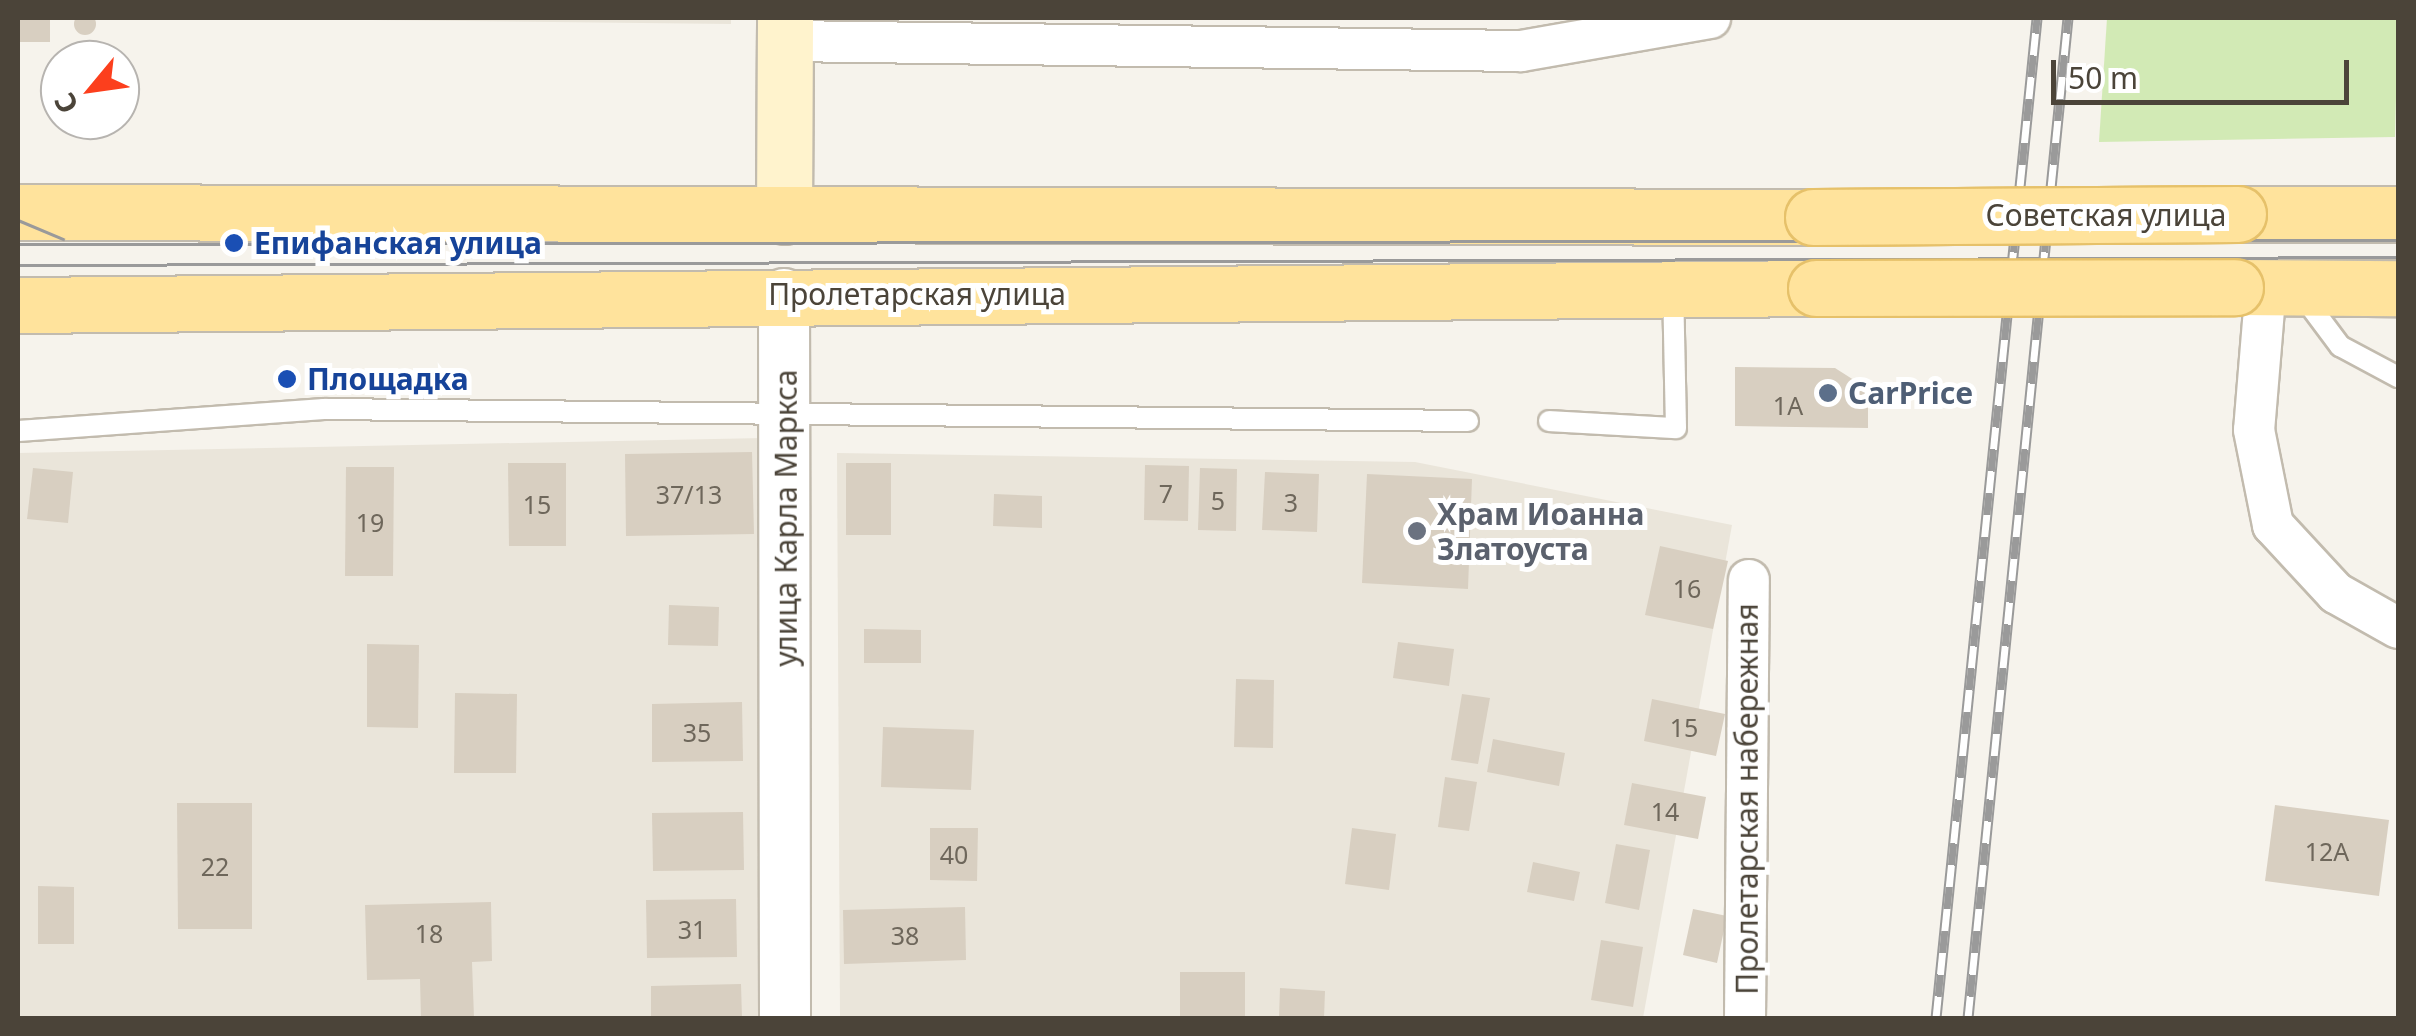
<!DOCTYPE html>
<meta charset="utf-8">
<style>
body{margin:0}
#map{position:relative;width:2416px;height:1036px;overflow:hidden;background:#f6f3ec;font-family:"Noto Sans",sans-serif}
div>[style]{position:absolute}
.residential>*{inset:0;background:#eae5da}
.green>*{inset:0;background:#d2eab5}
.building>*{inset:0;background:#d8cfc1}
.round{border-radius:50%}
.roads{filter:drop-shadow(2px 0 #c2bbae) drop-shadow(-2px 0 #c2bbae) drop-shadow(0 2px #c2bbae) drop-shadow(0 -2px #c2bbae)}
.service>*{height:20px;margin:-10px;padding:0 10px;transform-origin:10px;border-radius:10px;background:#fff}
.minor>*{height:40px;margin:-20px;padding:0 20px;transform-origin:20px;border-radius:20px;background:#fff}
.tertiary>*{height:50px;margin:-25px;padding:0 25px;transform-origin:25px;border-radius:25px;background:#fff}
.secondary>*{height:55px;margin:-27.5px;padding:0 27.5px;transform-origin:27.5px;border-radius:27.5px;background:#fff3cd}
.primary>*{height:55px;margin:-27.5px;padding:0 27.5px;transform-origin:27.5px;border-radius:27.5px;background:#ffe39c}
.tram>*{height:2.5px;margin:-1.25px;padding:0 1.25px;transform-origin:1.25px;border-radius:1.25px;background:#9a9a9a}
.rail>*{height:11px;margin-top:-5.5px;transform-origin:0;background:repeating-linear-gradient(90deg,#fff 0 22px,#9a9a9a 0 44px);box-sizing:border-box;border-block:2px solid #9a9a9a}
.bridges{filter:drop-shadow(2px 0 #e6c16a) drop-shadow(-2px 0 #e6c16a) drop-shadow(0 2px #e6c16a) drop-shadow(0 -2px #e6c16a)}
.primary-bridge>*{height:55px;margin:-27.5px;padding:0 27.5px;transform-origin:27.5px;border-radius:27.5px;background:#ffe39c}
.dots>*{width:28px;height:28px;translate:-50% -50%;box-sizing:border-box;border:5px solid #fff;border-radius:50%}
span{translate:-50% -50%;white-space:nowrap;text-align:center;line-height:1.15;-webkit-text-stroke:10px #fff;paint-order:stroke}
.number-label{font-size:25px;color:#6e675b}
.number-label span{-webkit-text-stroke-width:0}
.street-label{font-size:30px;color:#4b4439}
.transit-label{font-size:30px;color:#164399;font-weight:700}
.left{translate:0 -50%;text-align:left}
.service-label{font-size:30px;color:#4e5e75;font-weight:700}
.worship-label{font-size:30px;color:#5b616d;font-weight:700}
.frame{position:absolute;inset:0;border:20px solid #4b4439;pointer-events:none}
.north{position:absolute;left:40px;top:40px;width:100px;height:100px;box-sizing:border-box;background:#fff;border:2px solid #b7b4b0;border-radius:50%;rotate:241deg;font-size:28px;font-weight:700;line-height:40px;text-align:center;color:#4b4439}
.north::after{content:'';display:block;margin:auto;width:35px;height:45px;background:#fc3f1d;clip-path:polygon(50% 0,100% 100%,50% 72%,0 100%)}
.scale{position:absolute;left:2051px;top:60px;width:298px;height:45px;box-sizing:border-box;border:5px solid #4b4439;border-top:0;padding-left:12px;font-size:30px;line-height:35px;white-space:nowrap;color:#4b4439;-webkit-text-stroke:8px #fff;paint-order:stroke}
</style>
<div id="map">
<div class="residential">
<i style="clip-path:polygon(188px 18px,731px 18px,731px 24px)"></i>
<i style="clip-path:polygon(763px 438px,761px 1018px,18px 1018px,18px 453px)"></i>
<i style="clip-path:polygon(837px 453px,1415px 462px,1732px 525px,1643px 1018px,840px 1018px)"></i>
</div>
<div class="green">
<i style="clip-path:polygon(2107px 18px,2398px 18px,2395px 137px,2099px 142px)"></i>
</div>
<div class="building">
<i class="round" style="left:74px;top:13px;width:22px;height:22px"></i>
<i style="clip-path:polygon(18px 18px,50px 18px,50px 42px,18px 42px)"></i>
<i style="clip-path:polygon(1735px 367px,1835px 368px,1868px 389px,1868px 428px,1735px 426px)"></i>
<i style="clip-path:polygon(752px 452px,754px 534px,626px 536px,625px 454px)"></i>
<i style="clip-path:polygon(508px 463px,566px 463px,566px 546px,509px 546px)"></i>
<i style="clip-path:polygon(846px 463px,891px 463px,891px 535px,846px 535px)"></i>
<i style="clip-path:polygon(1145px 465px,1189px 466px,1188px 521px,1144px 520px)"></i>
<i style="clip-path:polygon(346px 467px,394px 467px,393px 576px,345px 576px)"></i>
<i style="clip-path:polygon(33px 468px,73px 472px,68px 523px,27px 519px)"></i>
<i style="clip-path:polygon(1200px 468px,1237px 469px,1236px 531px,1198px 530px)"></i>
<i style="clip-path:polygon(1265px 472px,1319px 474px,1317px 532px,1262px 530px)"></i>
<i style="clip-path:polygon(1367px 474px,1472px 479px,1468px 589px,1362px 583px)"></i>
<i style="clip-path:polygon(994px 494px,1042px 496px,1042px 528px,993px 526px)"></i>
<i style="clip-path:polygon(1660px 546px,1728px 561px,1713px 629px,1645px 615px)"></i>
<i style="clip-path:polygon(669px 605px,719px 607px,718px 646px,668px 645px)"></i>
<i style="clip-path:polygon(864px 629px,921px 630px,921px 663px,864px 663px)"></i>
<i style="clip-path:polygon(1398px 642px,1454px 649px,1449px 686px,1393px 678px)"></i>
<i style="clip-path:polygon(367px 644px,419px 645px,418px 728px,367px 727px)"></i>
<i style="clip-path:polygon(1236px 679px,1274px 680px,1273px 748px,1234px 747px)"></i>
<i style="clip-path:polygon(455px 693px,517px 694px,516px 773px,454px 773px)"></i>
<i style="clip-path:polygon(1462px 694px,1490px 698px,1478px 764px,1451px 760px)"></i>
<i style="clip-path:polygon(1652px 699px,1725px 714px,1716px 756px,1644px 741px)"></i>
<i style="clip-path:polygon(742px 702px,743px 761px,652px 762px,652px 704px)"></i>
<i style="clip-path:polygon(883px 727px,974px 730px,971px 790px,881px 787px)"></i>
<i style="clip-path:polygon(1493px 739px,1565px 753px,1559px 786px,1487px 772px)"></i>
<i style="clip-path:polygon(1445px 777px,1477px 782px,1469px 831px,1438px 827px)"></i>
<i style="clip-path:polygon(1632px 783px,1706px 797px,1698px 839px,1624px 825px)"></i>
<i style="clip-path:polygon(177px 803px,252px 803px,252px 929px,178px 929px)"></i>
<i style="clip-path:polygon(2275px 805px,2389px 820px,2379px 896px,2265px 881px)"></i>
<i style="clip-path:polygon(743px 812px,744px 870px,653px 871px,652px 813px)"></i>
<i style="clip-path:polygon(930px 828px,978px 828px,977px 881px,930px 880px)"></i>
<i style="clip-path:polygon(1352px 828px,1396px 834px,1389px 890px,1345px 884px)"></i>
<i style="clip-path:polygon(1616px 844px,1650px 850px,1639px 910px,1605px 903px)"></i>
<i style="clip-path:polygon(1533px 862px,1580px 872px,1574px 901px,1527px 892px)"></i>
<i style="clip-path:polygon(38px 886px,74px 887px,74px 944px,38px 944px)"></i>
<i style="clip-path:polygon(736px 899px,737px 957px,647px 958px,646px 900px)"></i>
<i style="clip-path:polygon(491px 902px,492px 961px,472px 962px,474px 1018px,421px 1018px,420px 979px,367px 980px,365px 905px)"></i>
<i style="clip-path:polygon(965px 907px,966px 960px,844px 964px,843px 910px)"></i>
<i style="clip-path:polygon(1693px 909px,1727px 916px,1717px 963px,1683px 955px)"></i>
<i style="clip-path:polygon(1601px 940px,1643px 947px,1633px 1007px,1591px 1000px)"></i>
<i style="clip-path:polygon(1180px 972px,1245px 972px,1245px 1018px,1180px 1018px)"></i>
<i style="clip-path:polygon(741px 984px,742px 1018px,651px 1018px,651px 986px)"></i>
<i style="clip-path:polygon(1280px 988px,1325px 991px,1324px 1018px,1279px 1018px)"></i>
</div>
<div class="roads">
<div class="service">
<i style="left:2302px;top:295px;width:64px;rotate:53.3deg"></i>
<i style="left:2340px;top:346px;width:66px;rotate:28.1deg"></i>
<i style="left:1549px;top:421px;width:127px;rotate:3.2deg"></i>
<i style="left:1676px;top:428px;width:138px;rotate:-91.2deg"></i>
<i style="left:18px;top:431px;width:307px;rotate:-4.1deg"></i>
<i style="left:324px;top:409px;width:1144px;rotate:0.6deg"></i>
</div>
<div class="minor">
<i style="left:786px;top:41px;width:735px;rotate:0.78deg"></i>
<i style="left:1521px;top:51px;width:192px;rotate:-9.9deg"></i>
<i style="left:2266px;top:285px;width:145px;rotate:94.7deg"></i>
<i style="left:2254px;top:430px;width:97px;rotate:78.7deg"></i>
<i style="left:2273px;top:525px;width:93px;rotate:47.2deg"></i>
<i style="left:2336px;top:593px;width:71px;rotate:29.4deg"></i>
<i style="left:1745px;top:1018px;width:438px;rotate:-89.5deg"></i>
</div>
<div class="tertiary">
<i style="left:784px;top:294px;width:724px;rotate:89.92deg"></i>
</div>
<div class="secondary">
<i style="left:784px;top:216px;width:198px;rotate:-89.7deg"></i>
</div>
<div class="primary">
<i style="left:18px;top:212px;width:1795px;rotate:0.16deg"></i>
<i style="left:2238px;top:214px;width:160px"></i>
<i style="left:2235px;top:287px;width:163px;rotate:0.4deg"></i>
<i style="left:18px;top:305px;width:1798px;rotate:-0.54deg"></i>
</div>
</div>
<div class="tram">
<i style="left:18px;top:220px;width:49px;rotate:22.9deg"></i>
<i style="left:18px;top:244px;width:2380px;rotate:-0.1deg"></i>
<i style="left:18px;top:265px;width:2380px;rotate:-0.19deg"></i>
</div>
<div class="rail">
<i style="left:1936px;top:1018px;width:1005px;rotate:-84.23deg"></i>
<i style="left:1968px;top:1018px;width:1005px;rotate:-84.29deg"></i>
</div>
<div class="bridges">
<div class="primary-bridge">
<i style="left:1813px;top:217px;width:425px;rotate:-0.4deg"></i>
<i style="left:1816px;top:288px;width:419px;rotate:-0.1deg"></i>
</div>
</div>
<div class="dots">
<i style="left:234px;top:243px;background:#1a4fb4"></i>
<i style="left:287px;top:379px;background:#1a4fb4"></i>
<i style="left:1828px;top:393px;background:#5c6f8a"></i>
<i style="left:1417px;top:531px;background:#6b7280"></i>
</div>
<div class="number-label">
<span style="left:1788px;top:405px">1А</span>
<span style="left:1166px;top:493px">7</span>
<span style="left:689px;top:494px">37/13</span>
<span style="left:1218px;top:500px">5</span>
<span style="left:1291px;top:502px">3</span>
<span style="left:537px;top:504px">15</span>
<span style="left:370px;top:522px">19</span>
<span style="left:1687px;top:588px">16</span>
<span style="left:1684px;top:727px">15</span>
<span style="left:697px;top:732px">35</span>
<span style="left:1665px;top:811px">14</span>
<span style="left:2327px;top:851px">12А</span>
<span style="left:954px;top:854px">40</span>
<span style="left:215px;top:866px">22</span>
<span style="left:692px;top:929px">31</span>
<span style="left:429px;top:933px">18</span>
<span style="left:905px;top:935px">38</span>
</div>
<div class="street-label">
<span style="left:2106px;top:215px">Советская улица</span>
<span style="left:917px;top:294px">Пролетарская улица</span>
<span style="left:786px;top:518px;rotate:-90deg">улица Карла Маркса</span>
<span style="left:1747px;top:799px;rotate:-90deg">Пролетарская набережная</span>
</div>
<div class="transit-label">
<span class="left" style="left:254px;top:243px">Епифанская улица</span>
<span class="left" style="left:307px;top:379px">Площадка</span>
</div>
<div class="service-label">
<span class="left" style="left:1848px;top:393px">CarPrice</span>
</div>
<div class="worship-label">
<span class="left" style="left:1437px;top:531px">Храм Иоанна<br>Златоуста</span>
</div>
<div class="frame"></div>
<div class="north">С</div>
<div class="scale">50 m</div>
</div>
